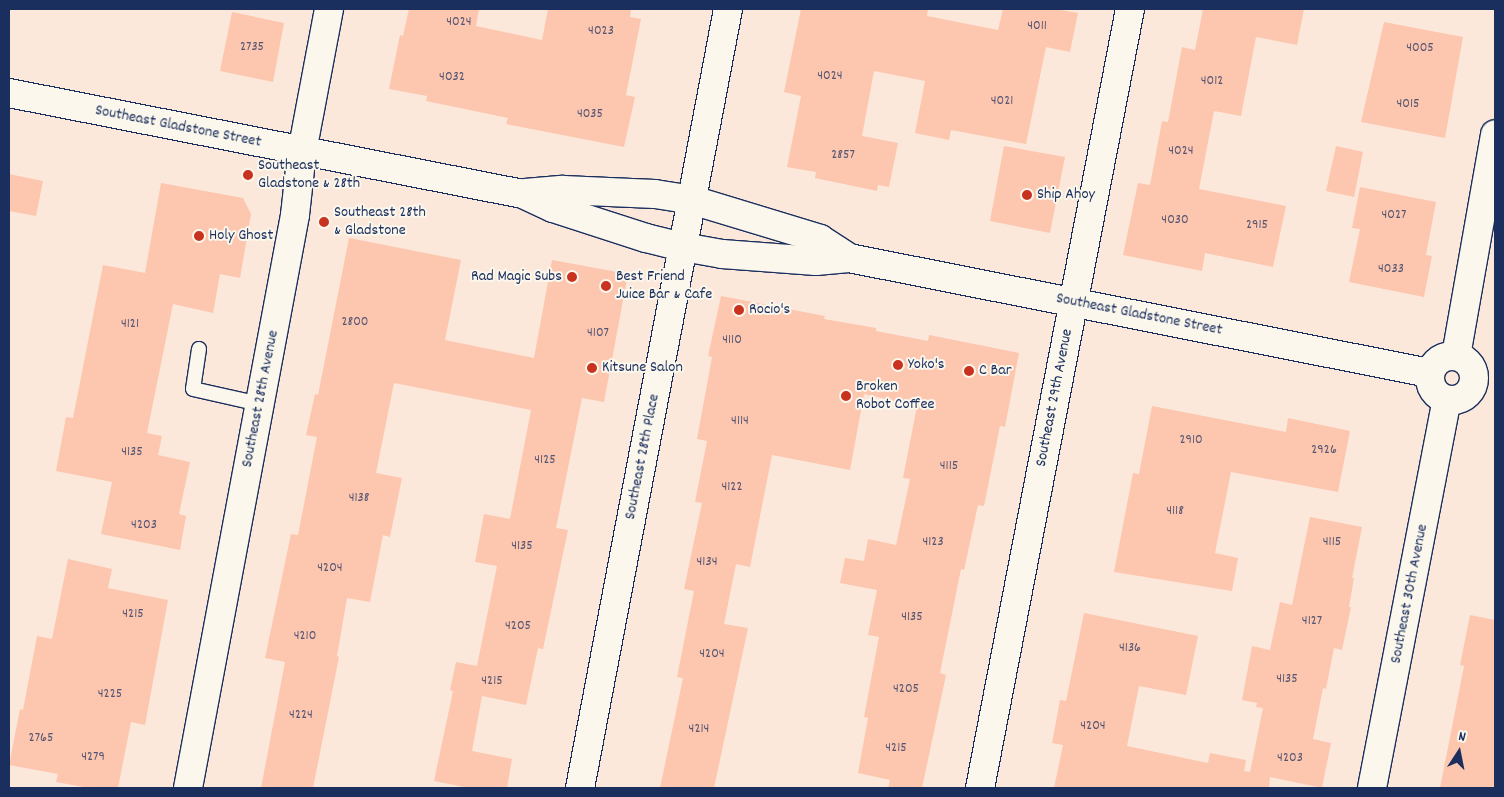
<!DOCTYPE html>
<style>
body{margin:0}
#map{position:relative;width:1504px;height:797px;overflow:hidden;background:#fce8da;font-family:Dekko,sans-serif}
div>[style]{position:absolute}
.building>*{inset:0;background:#fdc6af}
.roads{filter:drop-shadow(1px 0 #1b2f5e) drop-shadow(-1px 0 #1b2f5e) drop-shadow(0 1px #1b2f5e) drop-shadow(0 -1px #1b2f5e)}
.service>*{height:14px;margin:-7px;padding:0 7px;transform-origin:7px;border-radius:7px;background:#fbf7ec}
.minor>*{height:28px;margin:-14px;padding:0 14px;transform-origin:14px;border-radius:14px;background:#fbf7ec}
.tertiary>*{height:28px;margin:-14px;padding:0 14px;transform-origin:14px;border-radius:14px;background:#fbf7ec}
.tertiary>.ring{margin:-14px;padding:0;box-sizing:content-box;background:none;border:28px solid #fbf7ec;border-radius:50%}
.dots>*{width:14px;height:14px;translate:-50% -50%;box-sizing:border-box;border:2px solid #fbf7ec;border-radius:50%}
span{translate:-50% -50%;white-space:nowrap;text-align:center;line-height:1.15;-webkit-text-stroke:4px #fbf7ec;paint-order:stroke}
.number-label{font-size:14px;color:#545572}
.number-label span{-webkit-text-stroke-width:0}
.street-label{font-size:16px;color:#1b2f5e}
.poi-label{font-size:16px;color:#1b2f5e}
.left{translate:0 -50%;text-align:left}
.right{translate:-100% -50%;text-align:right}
.frame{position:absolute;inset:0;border:10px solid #1b2f5e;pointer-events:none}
.north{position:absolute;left:1434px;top:727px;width:50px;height:50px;-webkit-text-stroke:4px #fbf7ec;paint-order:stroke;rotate:11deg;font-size:14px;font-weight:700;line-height:20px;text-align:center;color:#1b2f5e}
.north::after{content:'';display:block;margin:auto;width:18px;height:22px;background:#1b2f5e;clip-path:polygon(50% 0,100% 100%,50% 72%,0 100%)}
</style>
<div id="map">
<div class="building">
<i style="clip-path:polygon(409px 9px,479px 9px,476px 26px,542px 40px,548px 9px,631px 9px,630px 17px,641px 19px,626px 95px,635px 97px,624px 147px,506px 124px,508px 118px,426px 101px,427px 96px,389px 89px,400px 35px,403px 36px)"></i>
<i style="clip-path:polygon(801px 9px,928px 9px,927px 16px,998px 30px,1003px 9px,1055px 9px,1078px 13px,1070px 52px,1046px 47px,1026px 144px,951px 130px,949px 140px,915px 133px,925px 81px,874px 71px,862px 136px,898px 143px,889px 187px,878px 185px,877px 191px,815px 178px,816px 172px,787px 167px,801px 96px,784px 92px)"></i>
<i style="clip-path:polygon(1203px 9px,1304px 9px,1297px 45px,1256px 37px,1241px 116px,1214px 111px,1199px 189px,1286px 206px,1273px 267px,1205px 253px,1202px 271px,1123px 255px,1138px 183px,1150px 185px,1162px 121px,1168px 122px,1182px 47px,1195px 50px)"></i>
<i style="clip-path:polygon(232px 12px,284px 23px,273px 82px,220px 71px)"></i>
<i style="clip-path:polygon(1384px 22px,1463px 37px,1445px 138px,1361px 122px)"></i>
<i style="clip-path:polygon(1004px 146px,1065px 157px,1050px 233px,990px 221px)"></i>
<i style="clip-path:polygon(1336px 146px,1363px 152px,1354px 197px,1326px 191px)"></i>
<i style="clip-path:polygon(9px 174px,43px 181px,36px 216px,9px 211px)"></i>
<i style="clip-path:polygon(161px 183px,243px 198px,251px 214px,240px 278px,220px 274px,213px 313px,173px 304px,147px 433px,162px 436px,158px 455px,190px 462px,179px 514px,186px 516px,180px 550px,101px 534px,112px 482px,56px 471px,66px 417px,73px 418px,103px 265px,145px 273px)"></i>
<i style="clip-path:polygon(1360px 187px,1436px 202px,1426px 255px,1432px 256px,1424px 297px,1349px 282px,1360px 229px,1352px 228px)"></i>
<i style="clip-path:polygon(349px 238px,461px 260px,445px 340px,534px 358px,552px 260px,628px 274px,604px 402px,582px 398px,556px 528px,568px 530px,543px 649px,538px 648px,526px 705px,482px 696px,472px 751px,512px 759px,507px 788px,469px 788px,434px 781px,453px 691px,450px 690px,456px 662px,477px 666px,497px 566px,475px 562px,484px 514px,510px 519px,531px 410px,394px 383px,376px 473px,402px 478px,390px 537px,383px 535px,370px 602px,347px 598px,337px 656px,339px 657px,313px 788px,261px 788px,285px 662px,265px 658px,291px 534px,298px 535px,317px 437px,306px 435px,315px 394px,318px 395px)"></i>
<i style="clip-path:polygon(721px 296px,825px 316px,824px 319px,876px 328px,876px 331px,928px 341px,929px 335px,1019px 353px,1005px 427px,1000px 426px,984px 506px,978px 505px,964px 570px,961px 569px,940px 673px,946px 675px,922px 788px,888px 788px,890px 780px,858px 773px,868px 718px,864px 717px,879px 637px,868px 635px,877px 590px,840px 583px,845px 558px,864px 561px,868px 539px,896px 545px,910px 479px,903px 478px,917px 406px,864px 394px,850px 470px,772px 455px,750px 567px,736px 564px,724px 624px,748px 628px,714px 788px,660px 788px,683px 678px,677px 677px,694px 591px,684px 589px,702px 503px,695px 502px,707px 441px,697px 439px,712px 357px,708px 356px)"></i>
<i style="clip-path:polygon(1152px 406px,1286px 432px,1288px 418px,1350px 431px,1338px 492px,1231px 472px,1215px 553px,1238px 558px,1232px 591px,1114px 572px,1133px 473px,1139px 474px)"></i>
<i style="clip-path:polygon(1310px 517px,1362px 527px,1352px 578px,1354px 578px,1349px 607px,1351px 607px,1342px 650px,1334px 648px,1326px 689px,1323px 688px,1313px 739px,1331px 743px,1322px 788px,1270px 777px,1269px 788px,1054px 788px,1063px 745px,1052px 743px,1060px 700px,1066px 701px,1084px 613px,1198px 636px,1186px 695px,1139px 686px,1127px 746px,1208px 763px,1210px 753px,1246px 760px,1244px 771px,1250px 772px,1263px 708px,1256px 707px,1257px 703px,1242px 700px,1252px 646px,1270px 650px,1280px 602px,1292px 605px)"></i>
<i style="clip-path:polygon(68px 559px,112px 569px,108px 588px,168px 600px,145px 725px,131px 722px,118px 788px,89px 788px,56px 782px,58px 774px,9px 765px,20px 709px,23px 710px,37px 636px,52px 639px)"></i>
<i style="clip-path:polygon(1470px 615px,1495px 620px,1495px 788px,1440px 788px,1464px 666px,1460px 665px)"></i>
</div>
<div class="roads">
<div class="service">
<i style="left:199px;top:349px;width:40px;rotate:98.5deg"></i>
<i style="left:193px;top:389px;width:69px;rotate:12.6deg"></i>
</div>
<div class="minor">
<i style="left:1456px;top:356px;width:225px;rotate:-80deg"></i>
<i style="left:188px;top:788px;width:583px;rotate:-79.42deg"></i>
<i style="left:295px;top:215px;width:63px;rotate:-83.7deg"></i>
<i style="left:302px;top:152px;width:146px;rotate:-79.3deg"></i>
<i style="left:580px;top:788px;width:793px;rotate:-79.24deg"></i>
<i style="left:980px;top:788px;width:793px;rotate:-79.1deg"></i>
<i style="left:1372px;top:788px;width:395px;rotate:-79.1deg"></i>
</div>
<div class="tertiary">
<i style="left:9px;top:93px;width:524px;rotate:11.12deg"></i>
<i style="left:523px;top:194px;width:33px;rotate:25deg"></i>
<i style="left:553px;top:208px;width:98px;rotate:17.9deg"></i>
<i style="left:646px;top:238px;width:38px;rotate:14deg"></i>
<i style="left:683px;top:247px;width:40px;rotate:10deg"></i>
<i style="left:722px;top:254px;width:94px;rotate:4.3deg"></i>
<i style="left:816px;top:261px;width:33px;rotate:-5deg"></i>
<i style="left:849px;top:258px;width:591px;rotate:11.21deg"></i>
<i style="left:525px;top:193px;width:38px;rotate:-5deg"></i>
<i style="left:563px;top:190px;width:92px;rotate:2.5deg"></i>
<i style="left:655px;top:194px;width:37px;rotate:9deg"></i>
<i style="left:692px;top:200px;width:134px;rotate:16.9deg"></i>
<i style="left:820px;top:239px;width:35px;rotate:33deg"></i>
<i class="ring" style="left:1430px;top:356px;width:16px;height:16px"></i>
</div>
</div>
<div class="dots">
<i style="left:248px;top:175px;background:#c8321e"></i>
<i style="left:1027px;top:195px;background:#c8321e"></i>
<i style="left:324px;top:222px;background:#c8321e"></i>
<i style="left:199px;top:236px;background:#c8321e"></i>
<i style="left:572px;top:277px;background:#c8321e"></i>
<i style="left:606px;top:286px;background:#c8321e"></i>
<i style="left:739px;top:310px;background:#c8321e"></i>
<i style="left:898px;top:365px;background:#c8321e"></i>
<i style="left:592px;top:368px;background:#c8321e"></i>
<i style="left:969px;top:371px;background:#c8321e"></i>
<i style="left:846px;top:396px;background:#c8321e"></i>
</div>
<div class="number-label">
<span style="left:459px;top:22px">4024</span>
<span style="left:1037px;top:26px">4011</span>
<span style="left:601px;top:31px">4023</span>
<span style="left:252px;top:47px">2735</span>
<span style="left:1420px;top:48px">4005</span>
<span style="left:830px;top:76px">4024</span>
<span style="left:452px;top:77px">4032</span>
<span style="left:1212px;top:81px">4012</span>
<span style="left:1002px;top:101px">4021</span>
<span style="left:1408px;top:104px">4015</span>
<span style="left:590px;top:114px">4035</span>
<span style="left:1181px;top:151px">4024</span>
<span style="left:843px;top:155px">2857</span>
<span style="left:1394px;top:215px">4027</span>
<span style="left:1175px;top:220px">4030</span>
<span style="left:1257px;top:225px">2915</span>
<span style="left:1391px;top:269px">4033</span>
<span style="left:355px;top:322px">2800</span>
<span style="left:130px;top:324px">4121</span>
<span style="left:598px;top:333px">4107</span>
<span style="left:732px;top:340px">4110</span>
<span style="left:740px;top:421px">4114</span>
<span style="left:1191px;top:440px">2910</span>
<span style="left:1324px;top:450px">2926</span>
<span style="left:132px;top:452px">4135</span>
<span style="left:545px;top:460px">4125</span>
<span style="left:949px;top:466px">4115</span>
<span style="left:732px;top:487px">4122</span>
<span style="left:359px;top:498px">4138</span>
<span style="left:1175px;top:511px">4118</span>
<span style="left:144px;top:525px">4203</span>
<span style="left:933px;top:542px">4123</span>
<span style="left:1332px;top:542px">4115</span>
<span style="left:522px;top:546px">4135</span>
<span style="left:707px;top:562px">4134</span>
<span style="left:330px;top:568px">4204</span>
<span style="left:133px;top:614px">4215</span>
<span style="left:912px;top:617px">4135</span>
<span style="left:1312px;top:621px">4127</span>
<span style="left:518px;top:626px">4205</span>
<span style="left:305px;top:636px">4210</span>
<span style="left:1130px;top:648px">4136</span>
<span style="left:712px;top:654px">4204</span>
<span style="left:1287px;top:679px">4135</span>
<span style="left:492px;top:681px">4215</span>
<span style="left:906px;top:689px">4205</span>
<span style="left:110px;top:694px">4225</span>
<span style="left:301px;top:715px">4224</span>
<span style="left:1093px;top:726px">4204</span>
<span style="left:699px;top:729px">4214</span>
<span style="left:41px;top:738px">2765</span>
<span style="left:896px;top:748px">4215</span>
<span style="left:93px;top:757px">4279</span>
<span style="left:1290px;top:758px">4203</span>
</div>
<div class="street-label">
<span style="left:178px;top:127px;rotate:11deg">Southeast Gladstone Street</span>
<span style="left:1139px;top:315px;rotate:11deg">Southeast Gladstone Street</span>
<span style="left:1055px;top:398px;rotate:-79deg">Southeast 29th Avenue</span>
<span style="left:261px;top:399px;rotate:-79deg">Southeast 28th Avenue</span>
<span style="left:643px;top:457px;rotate:-79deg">Southeast 28th Place</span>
<span style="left:1410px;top:594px;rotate:-79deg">Southeast 30th Avenue</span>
</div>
<div class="poi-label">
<span class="left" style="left:258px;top:175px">Southeast<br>Gladstone &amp; 28th</span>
<span class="left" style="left:1037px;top:195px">Ship Ahoy</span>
<span class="left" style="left:334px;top:222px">Southeast 28th<br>&amp; Gladstone</span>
<span class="left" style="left:209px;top:236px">Holy Ghost</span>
<span class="right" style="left:562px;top:277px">Rad Magic Subs</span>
<span class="left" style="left:616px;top:286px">Best Friend<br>Juice Bar &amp; Cafe</span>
<span class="left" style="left:749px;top:310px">Rocio's</span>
<span class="left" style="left:908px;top:365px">Yoko's</span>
<span class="left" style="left:602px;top:368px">Kitsune Salon</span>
<span class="left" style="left:979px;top:371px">C Bar</span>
<span class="left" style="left:856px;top:396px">Broken<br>Robot Coffee</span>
</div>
<div class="frame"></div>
<div class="north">N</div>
</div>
